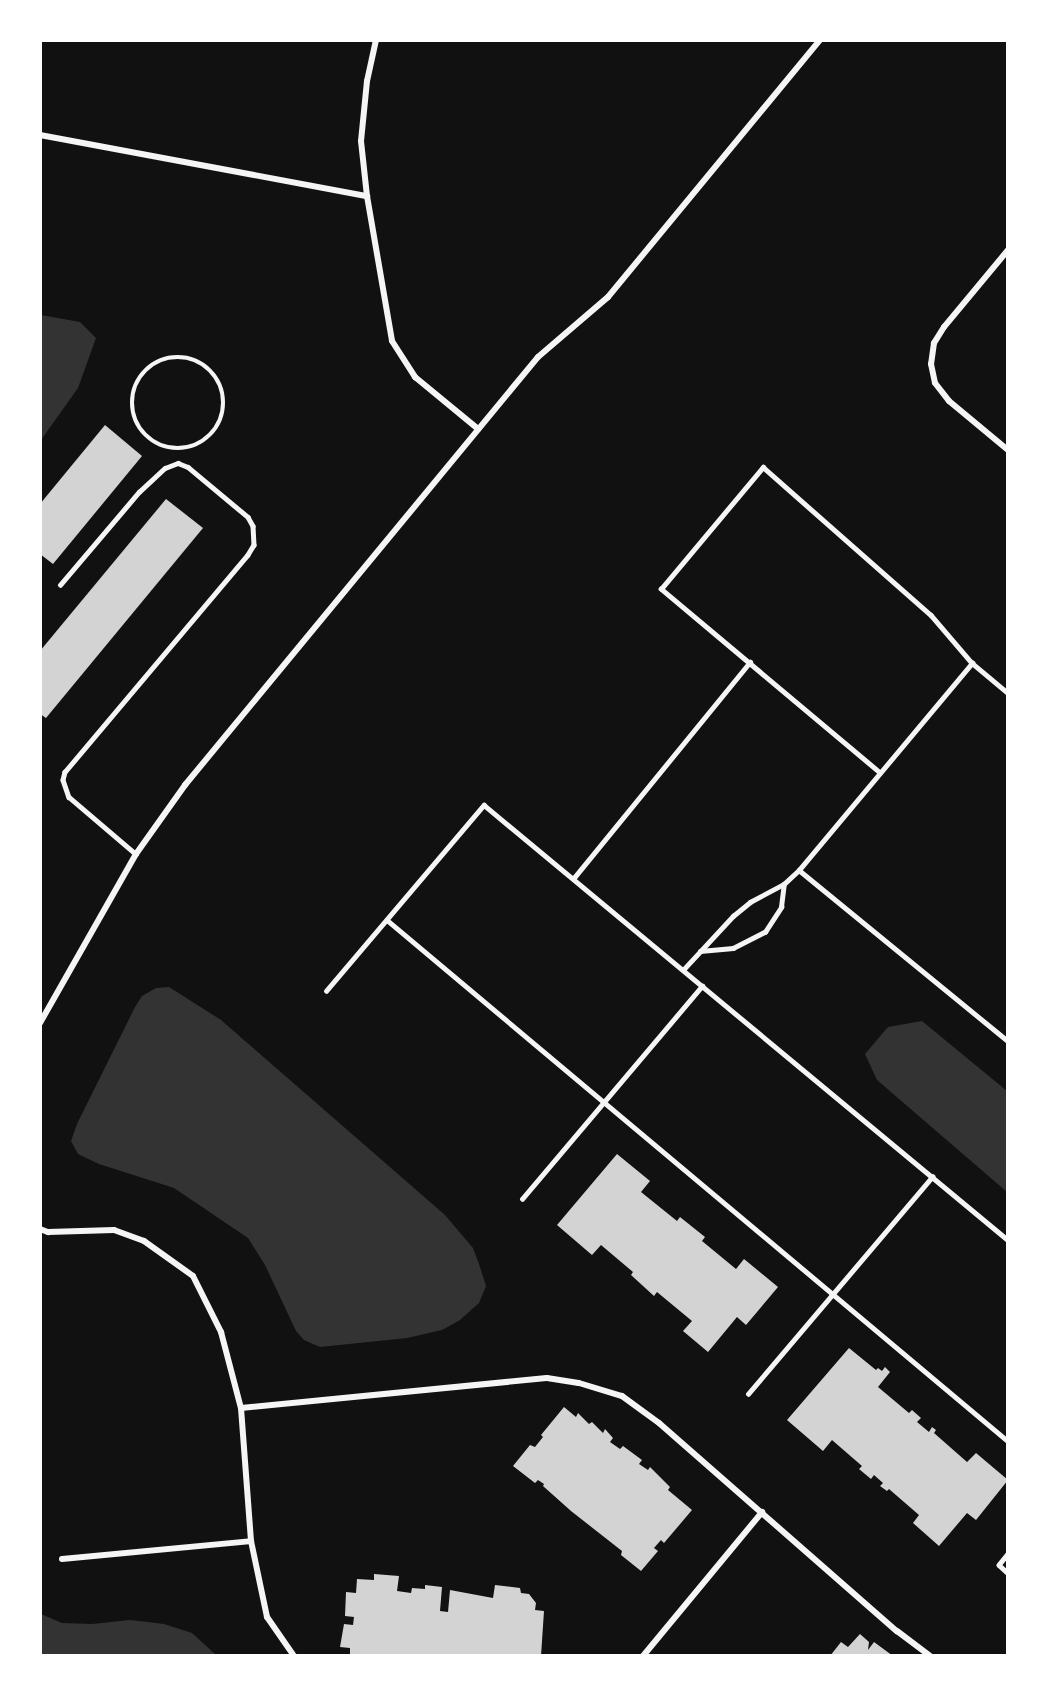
<!DOCTYPE html>
<style>
body{margin:0}
#map{position:relative;width:1048px;height:1696px;overflow:hidden;background:#111;font-family:Raleway,sans-serif}
div>[style]{position:absolute}
.water>*{inset:0;background:#333}
.building>*{inset:0;background:#d3d3d3}
.service>*{height:4.5px;margin:-2.25px;padding:0 2.25px;transform-origin:2.25px;border-radius:2.25px;background:#f5f5f5}
.service>.ring{margin:-2.25px;padding:0;box-sizing:content-box;background:none;border:4.5px solid #f5f5f5;border-radius:50%}
.minor>*{height:6px;margin:-3px;padding:0 3px;transform-origin:3px;border-radius:3px;background:#f5f5f5}
span{translate:-50% -50%;white-space:nowrap;text-align:center;line-height:1.15;-webkit-text-stroke:4.5px #fff;paint-order:stroke}
.frame{position:absolute;inset:0;border:42px solid #fff;pointer-events:none}
</style>
<div id="map">
<div class="water">
<i style="clip-path:polygon(41px 315px,80px 322px,96px 338px,78px 388px,41px 440px)"></i>
<i style="clip-path:polygon(169px 987px,221px 1020px,445px 1215px,473px 1248px,479px 1264px,486px 1286px,479px 1303px,460px 1320px,442px 1330px,407px 1338px,320px 1347px,304px 1340px,296px 1331px,265px 1265px,248px 1238px,174px 1188px,99px 1164px,78px 1154px,71px 1141px,77px 1124px,135px 1007px,142px 996px,156px 988px)"></i>
<i style="clip-path:polygon(922px 1021px,1007px 1091px,1007px 1192px,877px 1080px,865px 1054px,888px 1027px)"></i>
<i style="clip-path:polygon(41px 1614px,62px 1623px,92px 1624px,130px 1620px,164px 1624px,192px 1633px,216px 1655px,41px 1655px)"></i>
</div>
<div class="building">
<i style="clip-path:polygon(105px 425px,142px 456px,53px 564px,40px 554px,40px 504px)"></i>
<i style="clip-path:polygon(166px 499px,203px 528px,46px 718px,40px 714px,40px 651px)"></i>
<i style="clip-path:polygon(617px 1154px,650px 1181px,641px 1192px,677px 1221px,680px 1217px,705px 1237px,702px 1241px,736px 1269px,744px 1259px,778px 1287px,746px 1325px,737px 1317px,708px 1352px,683px 1331px,692px 1321px,657px 1292px,654px 1296px,631px 1275px,633px 1272px,601px 1245px,592px 1255px,557px 1225px)"></i>
<i style="clip-path:polygon(849px 1348px,876px 1370px,878px 1368px,882px 1371px,885px 1367px,890px 1372px,878px 1387px,909px 1413px,912px 1410px,921px 1418px,917px 1422px,929px 1432px,932px 1427px,936px 1430px,934px 1433px,967px 1462px,976px 1453px,1008px 1480px,976px 1520px,967px 1513px,939px 1546px,913px 1523px,919px 1515px,889px 1489px,887px 1491px,880px 1486px,883px 1483px,874px 1475px,871px 1479px,859px 1469px,862px 1466px,832px 1440px,823px 1451px,787px 1420px)"></i>
<i style="clip-path:polygon(564px 1407px,576px 1417px,578px 1413px,589px 1424px,592px 1422px,603px 1433px,605px 1429px,613px 1438px,610px 1442px,620px 1449px,623px 1446px,642px 1460px,639px 1464px,648px 1470px,650px 1467px,670px 1487px,668px 1490px,692px 1510px,664px 1543px,661px 1540px,654px 1548px,658px 1551px,641px 1571px,621px 1555px,622px 1551px,571px 1511px,543px 1486px,544px 1484px,538px 1480px,535px 1483px,513px 1466px,530px 1445px,535px 1447px,543px 1437px,541px 1435px)"></i>
<i style="clip-path:polygon(374px 1574px,399px 1576px,397px 1591px,411px 1593px,412px 1588px,425px 1589px,425px 1585px,442px 1587px,440px 1611px,448px 1612px,450px 1590px,493px 1598px,495px 1585px,520px 1588px,521px 1593px,529px 1594px,536px 1603px,535px 1610px,544px 1611px,541px 1656px,350px 1656px,350px 1648px,340px 1647px,344px 1624px,353px 1625px,354px 1617px,345px 1616px,346px 1592px,356px 1593px,357px 1579px,374px 1580px)"></i>
<i style="clip-path:polygon(860px 1634px,869px 1642px,868px 1650px,874px 1642px,893px 1656px,830px 1656px,841px 1642px,848px 1647px)"></i>
</div>
<div class="service">
<i class="ring" style="left:132px;top:357px;width:87.5px;height:87.5px"></i>
<i style="left:60px;top:585px;width:122px;rotate:-49.7deg"></i>
<i style="left:139px;top:492px;width:35px;rotate:-43deg"></i>
<i style="left:165px;top:468px;width:14px;rotate:-21deg"></i>
<i style="left:178px;top:463px;width:11px;rotate:22deg"></i>
<i style="left:188px;top:467px;width:78px;rotate:39.8deg"></i>
<i style="left:248px;top:517px;width:10px;rotate:61deg"></i>
<i style="left:253px;top:526px;width:19px;rotate:87deg"></i>
<i style="left:254px;top:545px;width:12px;rotate:121deg"></i>
<i style="left:248px;top:555px;width:284px;rotate:130.1deg"></i>
<i style="left:65px;top:772px;width:8px;rotate:104deg"></i>
<i style="left:63px;top:780px;width:18px;rotate:71deg"></i>
<i style="left:69px;top:797px;width:88px;rotate:40.4deg"></i>
<i style="left:880px;top:773px;width:286px;rotate:-140deg"></i>
<i style="left:661px;top:589px;width:159px;rotate:-50.1deg"></i>
<i style="left:763px;top:467px;width:224px;rotate:41.4deg"></i>
<i style="left:931px;top:615px;width:63px;rotate:49.5deg"></i>
<i style="left:972px;top:663px;width:47px;rotate:39.8deg"></i>
<i style="left:799px;top:870px;width:270px;rotate:39.3deg"></i>
<i style="left:573px;top:879px;width:280px;rotate:-50.8deg"></i>
<i style="left:387px;top:920px;width:811px;rotate:40deg"></i>
<i style="left:700px;top:951px;width:33px;rotate:-5deg"></i>
<i style="left:733px;top:948px;width:36px;rotate:-27deg"></i>
<i style="left:765px;top:932px;width:30px;rotate:-57deg"></i>
<i style="left:781px;top:907px;width:23px;rotate:-83deg"></i>
<i style="left:683px;top:970px;width:74px;rotate:-47.2deg"></i>
<i style="left:733px;top:916px;width:22px;rotate:-39deg"></i>
<i style="left:750px;top:902px;width:38px;rotate:-28deg"></i>
<i style="left:784px;top:884px;width:21px;rotate:-43deg"></i>
<i style="left:799px;top:870px;width:270px;rotate:-50.1deg"></i>
<i style="left:326px;top:991px;width:244px;rotate:-49.7deg"></i>
<i style="left:484px;top:805px;width:681px;rotate:39.7deg"></i>
<i style="left:522px;top:1199px;width:279px;rotate:-49.8deg"></i>
<i style="left:748px;top:1394px;width:285px;rotate:-49.7deg"></i>
<i style="left:1008px;top:1554px;width:14px;rotate:129deg"></i>
<i style="left:999px;top:1565px;width:12px;rotate:42deg"></i>
</div>
<div class="minor">
<i style="left:376px;top:40px;width:42px;rotate:102.4deg"></i>
<i style="left:367px;top:81px;width:60px;rotate:95.7deg"></i>
<i style="left:361px;top:141px;width:55px;rotate:83.8deg"></i>
<i style="left:367px;top:196px;width:147px;rotate:80.2deg"></i>
<i style="left:392px;top:341px;width:43px;rotate:57.4deg"></i>
<i style="left:415px;top:377px;width:82px;rotate:39.5deg"></i>
<i style="left:40px;top:135px;width:333px;rotate:10.6deg"></i>
<i style="left:1008px;top:250px;width:100px;rotate:129.7deg"></i>
<i style="left:944px;top:327px;width:19px;rotate:122deg"></i>
<i style="left:934px;top:343px;width:21px;rotate:98deg"></i>
<i style="left:931px;top:364px;width:19px;rotate:78deg"></i>
<i style="left:935px;top:383px;width:23px;rotate:52deg"></i>
<i style="left:949px;top:401px;width:77px;rotate:39.7deg"></i>
<i style="left:40px;top:1023px;width:194px;rotate:-60.4deg"></i>
<i style="left:136px;top:854px;width:85px;rotate:-54.6deg"></i>
<i style="left:185px;top:785px;width:555px;rotate:-50.49deg"></i>
<i style="left:538px;top:357px;width:92px;rotate:-40.6deg"></i>
<i style="left:608px;top:297px;width:333px;rotate:-50.5deg"></i>
<i style="left:40px;top:1229px;width:9px;rotate:21deg"></i>
<i style="left:48px;top:1232px;width:66px;rotate:-1.7deg"></i>
<i style="left:114px;top:1230px;width:32px;rotate:20deg"></i>
<i style="left:144px;top:1241px;width:60px;rotate:35.5deg"></i>
<i style="left:193px;top:1276px;width:63px;rotate:63.4deg"></i>
<i style="left:221px;top:1332px;width:79px;rotate:75.3deg"></i>
<i style="left:241px;top:1408px;width:133px;rotate:85.7deg"></i>
<i style="left:251px;top:1541px;width:78px;rotate:78.1deg"></i>
<i style="left:267px;top:1617px;width:47px;rotate:55.3deg"></i>
<i style="left:241px;top:1408px;width:307px;rotate:-5.6deg"></i>
<i style="left:547px;top:1378px;width:32px;rotate:9deg"></i>
<i style="left:579px;top:1383px;width:45px;rotate:16.8deg"></i>
<i style="left:622px;top:1396px;width:46px;rotate:36.1deg"></i>
<i style="left:659px;top:1423px;width:316px;rotate:41.2deg"></i>
<i style="left:897px;top:1631px;width:41px;rotate:37.1deg"></i>
<i style="left:62px;top:1559px;width:190px;rotate:-5.4deg"></i>
<i style="left:643px;top:1656px;width:187px;rotate:-50.4deg"></i>
</div>
<div class="frame"></div>
</div>
